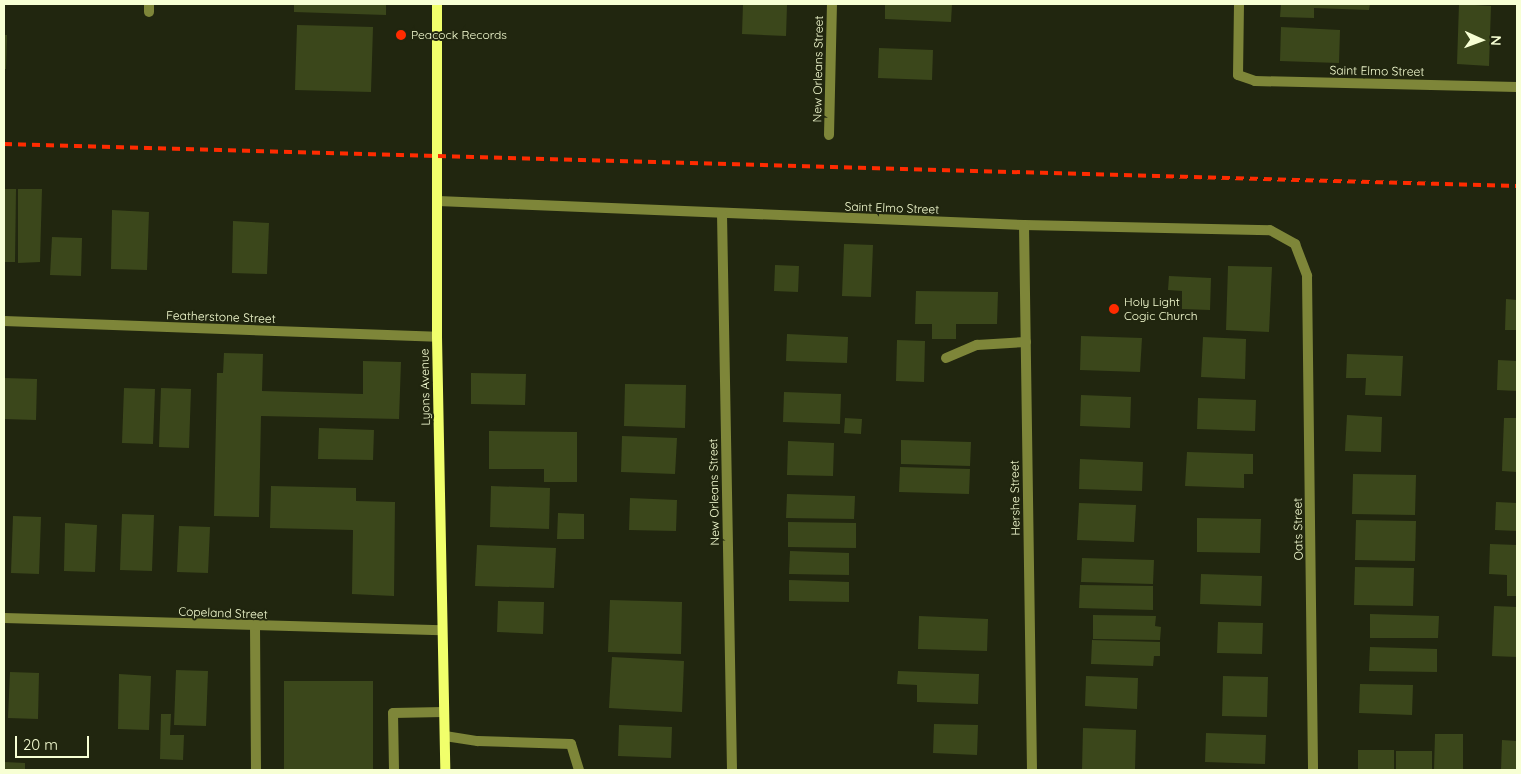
<!DOCTYPE html>
<style>
body{margin:0}
#map{position:relative;width:1521px;height:774px;overflow:hidden;background:#21260f;font-family:Quicksand,sans-serif}
div>[style]{position:absolute}
.building>*{inset:0;background:#3b471b}
.lane>*{height:10px;margin:-5px;padding:0 5px;transform-origin:5px;border-radius:5px;background:#7e8639}
.street>*{height:10px;margin:-5px;padding:0 5px;transform-origin:5px;border-radius:5px;background:#7e8639}
.secondary>*{height:10px;margin:-5px;padding:0 5px;transform-origin:5px;border-radius:5px;background:#f1ff6b}
.rail>*{height:4px;margin-top:-2px;transform-origin:0;background:repeating-linear-gradient(90deg,#ff2b00 0 8px,transparent 0 14px)}
.dots>*{width:14px;height:14px;translate:-50% -50%;box-sizing:border-box;border:2px solid #21260f;border-radius:50%}
span{translate:-50% -50%;white-space:nowrap;text-align:center;line-height:1.15;-webkit-text-stroke:4px #21260f;paint-order:stroke}
.poi-label{font-size:12px;color:#f7ffd4}
.left{translate:0 -50%;text-align:left}
.street-label{font-size:12px;color:#f7ffd4}
.frame{position:absolute;inset:0;border:5px solid #f7ffd4;pointer-events:none}
.north{position:absolute;left:1456px;top:15px;width:50px;height:50px;-webkit-text-stroke:4px #21260f;paint-order:stroke;rotate:92deg;font-size:14px;font-weight:700;line-height:20px;text-align:center;color:#f7ffd4}
.north::after{content:'';display:block;margin:auto;width:18px;height:22px;background:#f7ffd4;clip-path:polygon(50% 0,100% 100%,50% 72%,0 100%)}
.scale{position:absolute;left:15px;top:736px;width:74px;height:22px;box-sizing:border-box;border:2px solid #f7ffd4;border-top:0;padding-left:6px;font-size:15px;line-height:18px;white-space:nowrap;color:#f7ffd4;-webkit-text-stroke:4px #21260f;paint-order:stroke}
</style>
<div id="map">
<div class="building">
<i style="clip-path:polygon(294px 4px,386px 4px,386px 15px,294px 12px)"></i>
<i style="clip-path:polygon(743px 4px,787px 4px,786px 36px,742px 34px)"></i>
<i style="clip-path:polygon(885px 4px,952px 4px,951px 22px,885px 19px)"></i>
<i style="clip-path:polygon(1281px 4px,1370px 4px,1369px 10px,1314px 8px,1314px 18px,1280px 17px)"></i>
<i style="clip-path:polygon(1459px 4px,1491px 6px,1489px 66px,1457px 64px)"></i>
<i style="clip-path:polygon(297px 25px,373px 27px,371px 92px,295px 90px)"></i>
<i style="clip-path:polygon(1281px 27px,1340px 30px,1339px 63px,1280px 61px)"></i>
<i style="clip-path:polygon(4px 35px,7px 35px,6px 69px,4px 69px)"></i>
<i style="clip-path:polygon(879px 48px,933px 50px,932px 80px,878px 78px)"></i>
<i style="clip-path:polygon(4px 189px,16px 189px,15px 262px,4px 262px)"></i>
<i style="clip-path:polygon(18px 189px,42px 189px,40px 262px,18px 263px)"></i>
<i style="clip-path:polygon(112px 210px,149px 212px,147px 270px,111px 269px)"></i>
<i style="clip-path:polygon(233px 221px,269px 223px,267px 274px,232px 273px)"></i>
<i style="clip-path:polygon(52px 237px,82px 238px,81px 276px,50px 275px)"></i>
<i style="clip-path:polygon(844px 244px,873px 245px,871px 297px,842px 296px)"></i>
<i style="clip-path:polygon(775px 265px,799px 266px,798px 292px,774px 291px)"></i>
<i style="clip-path:polygon(1228px 266px,1272px 267px,1269px 332px,1226px 330px)"></i>
<i style="clip-path:polygon(1169px 276px,1211px 278px,1210px 310px,1182px 309px,1182px 291px,1168px 290px)"></i>
<i style="clip-path:polygon(916px 291px,998px 292px,997px 324px,956px 324px,956px 339px,932px 339px,932px 324px,915px 324px)"></i>
<i style="clip-path:polygon(1506px 299px,1517px 300px,1517px 330px,1505px 330px)"></i>
<i style="clip-path:polygon(787px 334px,848px 337px,847px 363px,786px 361px)"></i>
<i style="clip-path:polygon(1081px 336px,1142px 338px,1140px 372px,1080px 370px)"></i>
<i style="clip-path:polygon(1203px 337px,1246px 339px,1245px 379px,1201px 377px)"></i>
<i style="clip-path:polygon(897px 340px,925px 341px,924px 382px,896px 381px)"></i>
<i style="clip-path:polygon(224px 353px,263px 354px,262px 391px,363px 394px,363px 361px,401px 362px,399px 419px,261px 416px,259px 517px,214px 516px,217px 373px,223px 373px)"></i>
<i style="clip-path:polygon(1347px 354px,1403px 356px,1401px 396px,1365px 395px,1366px 378px,1346px 378px)"></i>
<i style="clip-path:polygon(1498px 360px,1517px 361px,1517px 391px,1497px 390px)"></i>
<i style="clip-path:polygon(471px 373px,526px 374px,525px 405px,471px 404px)"></i>
<i style="clip-path:polygon(4px 378px,37px 379px,36px 420px,4px 419px)"></i>
<i style="clip-path:polygon(625px 384px,686px 385px,685px 428px,624px 426px)"></i>
<i style="clip-path:polygon(124px 388px,155px 389px,153px 444px,122px 443px)"></i>
<i style="clip-path:polygon(161px 388px,191px 389px,189px 448px,159px 447px)"></i>
<i style="clip-path:polygon(784px 392px,841px 394px,840px 424px,783px 422px)"></i>
<i style="clip-path:polygon(1081px 395px,1131px 397px,1130px 428px,1080px 426px)"></i>
<i style="clip-path:polygon(1198px 398px,1256px 400px,1255px 431px,1197px 429px)"></i>
<i style="clip-path:polygon(1347px 415px,1382px 417px,1381px 452px,1345px 451px)"></i>
<i style="clip-path:polygon(845px 418px,862px 419px,861px 434px,844px 433px)"></i>
<i style="clip-path:polygon(1504px 418px,1517px 418px,1517px 472px,1502px 471px)"></i>
<i style="clip-path:polygon(319px 428px,374px 430px,373px 460px,318px 459px)"></i>
<i style="clip-path:polygon(489px 431px,577px 432px,577px 482px,544px 482px,544px 469px,489px 469px)"></i>
<i style="clip-path:polygon(622px 436px,677px 438px,675px 474px,621px 472px)"></i>
<i style="clip-path:polygon(901px 440px,971px 442px,970px 466px,901px 464px)"></i>
<i style="clip-path:polygon(788px 441px,834px 443px,833px 476px,787px 475px)"></i>
<i style="clip-path:polygon(1187px 452px,1253px 454px,1253px 474px,1244px 474px,1244px 488px,1185px 486px)"></i>
<i style="clip-path:polygon(1080px 459px,1143px 462px,1142px 491px,1079px 489px)"></i>
<i style="clip-path:polygon(900px 467px,970px 469px,969px 494px,899px 492px)"></i>
<i style="clip-path:polygon(1353px 474px,1416px 475px,1415px 515px,1352px 514px)"></i>
<i style="clip-path:polygon(271px 486px,356px 488px,356px 501px,395px 502px,394px 596px,352px 594px,353px 530px,270px 528px)"></i>
<i style="clip-path:polygon(491px 486px,550px 488px,549px 529px,490px 527px)"></i>
<i style="clip-path:polygon(787px 494px,855px 496px,854px 519px,786px 518px)"></i>
<i style="clip-path:polygon(630px 498px,677px 500px,676px 531px,629px 530px)"></i>
<i style="clip-path:polygon(1496px 502px,1517px 503px,1517px 531px,1495px 530px)"></i>
<i style="clip-path:polygon(1079px 503px,1136px 505px,1134px 542px,1077px 540px)"></i>
<i style="clip-path:polygon(558px 513px,584px 514px,584px 539px,557px 539px)"></i>
<i style="clip-path:polygon(122px 514px,154px 515px,152px 571px,120px 570px)"></i>
<i style="clip-path:polygon(13px 516px,41px 517px,39px 574px,11px 573px)"></i>
<i style="clip-path:polygon(1197px 518px,1261px 519px,1260px 553px,1197px 552px)"></i>
<i style="clip-path:polygon(1356px 520px,1416px 521px,1415px 561px,1355px 560px)"></i>
<i style="clip-path:polygon(788px 522px,856px 523px,856px 548px,788px 547px)"></i>
<i style="clip-path:polygon(65px 523px,97px 525px,95px 572px,64px 571px)"></i>
<i style="clip-path:polygon(179px 526px,210px 527px,208px 573px,177px 572px)"></i>
<i style="clip-path:polygon(1490px 544px,1517px 545px,1517px 596px,1507px 596px,1507px 575px,1489px 574px)"></i>
<i style="clip-path:polygon(477px 545px,556px 548px,554px 588px,475px 586px)"></i>
<i style="clip-path:polygon(790px 551px,849px 553px,849px 575px,789px 574px)"></i>
<i style="clip-path:polygon(1082px 558px,1154px 560px,1153px 584px,1081px 582px)"></i>
<i style="clip-path:polygon(1355px 567px,1414px 568px,1413px 606px,1354px 605px)"></i>
<i style="clip-path:polygon(1201px 574px,1262px 576px,1261px 606px,1200px 604px)"></i>
<i style="clip-path:polygon(789px 580px,849px 582px,849px 602px,789px 601px)"></i>
<i style="clip-path:polygon(1080px 585px,1153px 586px,1153px 610px,1079px 608px)"></i>
<i style="clip-path:polygon(610px 600px,682px 602px,681px 654px,608px 652px)"></i>
<i style="clip-path:polygon(498px 601px,544px 602px,543px 634px,497px 632px)"></i>
<i style="clip-path:polygon(1494px 606px,1517px 607px,1517px 657px,1492px 656px)"></i>
<i style="clip-path:polygon(1370px 614px,1439px 616px,1438px 638px,1370px 638px)"></i>
<i style="clip-path:polygon(1093px 615px,1156px 616px,1155px 626px,1161px 627px,1160px 640px,1093px 639px)"></i>
<i style="clip-path:polygon(919px 616px,988px 619px,987px 651px,918px 649px)"></i>
<i style="clip-path:polygon(1218px 622px,1263px 623px,1262px 654px,1217px 653px)"></i>
<i style="clip-path:polygon(1092px 640px,1160px 642px,1160px 656px,1154px 656px,1153px 666px,1091px 664px)"></i>
<i style="clip-path:polygon(1370px 647px,1437px 649px,1437px 672px,1369px 671px)"></i>
<i style="clip-path:polygon(612px 657px,684px 661px,682px 712px,609px 708px)"></i>
<i style="clip-path:polygon(176px 670px,208px 671px,206px 726px,174px 725px)"></i>
<i style="clip-path:polygon(898px 671px,979px 674px,978px 704px,917px 702px,917px 685px,897px 684px)"></i>
<i style="clip-path:polygon(10px 672px,39px 673px,38px 719px,8px 718px)"></i>
<i style="clip-path:polygon(119px 674px,151px 676px,149px 730px,118px 729px)"></i>
<i style="clip-path:polygon(1086px 676px,1138px 678px,1137px 709px,1085px 706px)"></i>
<i style="clip-path:polygon(1223px 676px,1268px 677px,1267px 717px,1222px 716px)"></i>
<i style="clip-path:polygon(284px 681px,373px 681px,373px 770px,284px 770px)"></i>
<i style="clip-path:polygon(1360px 684px,1413px 685px,1412px 715px,1359px 713px)"></i>
<i style="clip-path:polygon(161px 714px,171px 714px,170px 735px,184px 735px,183px 760px,160px 759px)"></i>
<i style="clip-path:polygon(934px 724px,978px 725px,977px 755px,933px 753px)"></i>
<i style="clip-path:polygon(619px 725px,672px 727px,671px 758px,618px 756px)"></i>
<i style="clip-path:polygon(1083px 728px,1136px 730px,1135px 770px,1082px 770px)"></i>
<i style="clip-path:polygon(1206px 733px,1266px 735px,1265px 764px,1205px 762px)"></i>
<i style="clip-path:polygon(1435px 734px,1463px 734px,1463px 770px,1434px 770px)"></i>
<i style="clip-path:polygon(1502px 740px,1517px 741px,1517px 770px,1501px 770px)"></i>
<i style="clip-path:polygon(1358px 750px,1394px 750px,1394px 770px,1358px 770px)"></i>
<i style="clip-path:polygon(1396px 751px,1432px 751px,1432px 770px,1396px 770px)"></i>
<i style="clip-path:polygon(4px 762px,25px 763px,25px 770px,4px 770px)"></i>
</div>
<div class="lane">
<i style="left:946px;top:358px;width:34px;rotate:-23deg"></i>
<i style="left:977px;top:345px;width:49px;rotate:-3.5deg"></i>
<i style="left:255px;top:626px;width:144px;rotate:89.6deg"></i>
<i style="left:445px;top:736px;width:33px;rotate:9deg"></i>
<i style="left:478px;top:741px;width:93px;rotate:1.8deg"></i>
<i style="left:571px;top:744px;width:27px;rotate:73deg"></i>
<i style="left:394px;top:770px;width:57px;rotate:-91deg"></i>
<i style="left:393px;top:713px;width:50px;rotate:-1.1deg"></i>
</div>
<div class="street">
<i style="left:1239px;top:4px;width:71px;rotate:90.8deg"></i>
<i style="left:1238px;top:75px;width:18px;rotate:19deg"></i>
<i style="left:1255px;top:81px;width:262px;rotate:1.3deg"></i>
<i style="left:149px;top:12px;width:8px;rotate:-90deg"></i>
<i style="left:829px;top:135px;width:131px;rotate:-88.7deg"></i>
<i style="left:438px;top:201px;width:586px;rotate:2.35deg"></i>
<i style="left:1024px;top:225px;width:246px;rotate:1.2deg"></i>
<i style="left:1270px;top:230px;width:29px;rotate:29deg"></i>
<i style="left:1295px;top:244px;width:34px;rotate:69deg"></i>
<i style="left:1307px;top:276px;width:494px;rotate:89.3deg"></i>
<i style="left:722px;top:214px;width:556px;rotate:88.97deg"></i>
<i style="left:1024px;top:225px;width:545px;rotate:89.16deg"></i>
<i style="left:4px;top:321px;width:433px;rotate:2.1deg"></i>
<i style="left:4px;top:618px;width:438px;rotate:1.6deg"></i>
</div>
<div class="secondary">
<i style="left:437px;top:4px;width:333px;rotate:90deg"></i>
<i style="left:437px;top:337px;width:433px;rotate:88.9deg"></i>
</div>
<div class="rail">
<i style="left:4px;top:144px;width:1514px;rotate:1.59deg"></i>
</div>
<div class="dots">
<i style="left:401px;top:35px;background:#ff2b00"></i>
<i style="left:1114px;top:309px;background:#ff2b00"></i>
</div>
<div class="poi-label">
<span class="left" style="left:411px;top:35px">Peacock Records</span>
<span class="left" style="left:1124px;top:309px">Holy Light<br>Cogic Church</span>
</div>
<div class="street-label">
<span style="left:818px;top:69px;rotate:-89deg">New Orleans Street</span>
<span style="left:1377px;top:71px;rotate:1deg">Saint Elmo Street</span>
<span style="left:892px;top:208px;rotate:2deg">Saint Elmo Street</span>
<span style="left:221px;top:317px;rotate:2deg">Featherstone Street</span>
<span style="left:425px;top:387px;rotate:-91deg">Lyons Avenue</span>
<span style="left:714px;top:492px;rotate:-91deg">New Orleans Street</span>
<span style="left:1015px;top:498px;rotate:-91deg">Hershe Street</span>
<span style="left:1298px;top:529px;rotate:-91deg">Oats Street</span>
<span style="left:223px;top:613px;rotate:2deg">Copeland Street</span>
</div>
<div class="frame"></div>
<div class="north">N</div>
<div class="scale">20 m</div>
</div>
